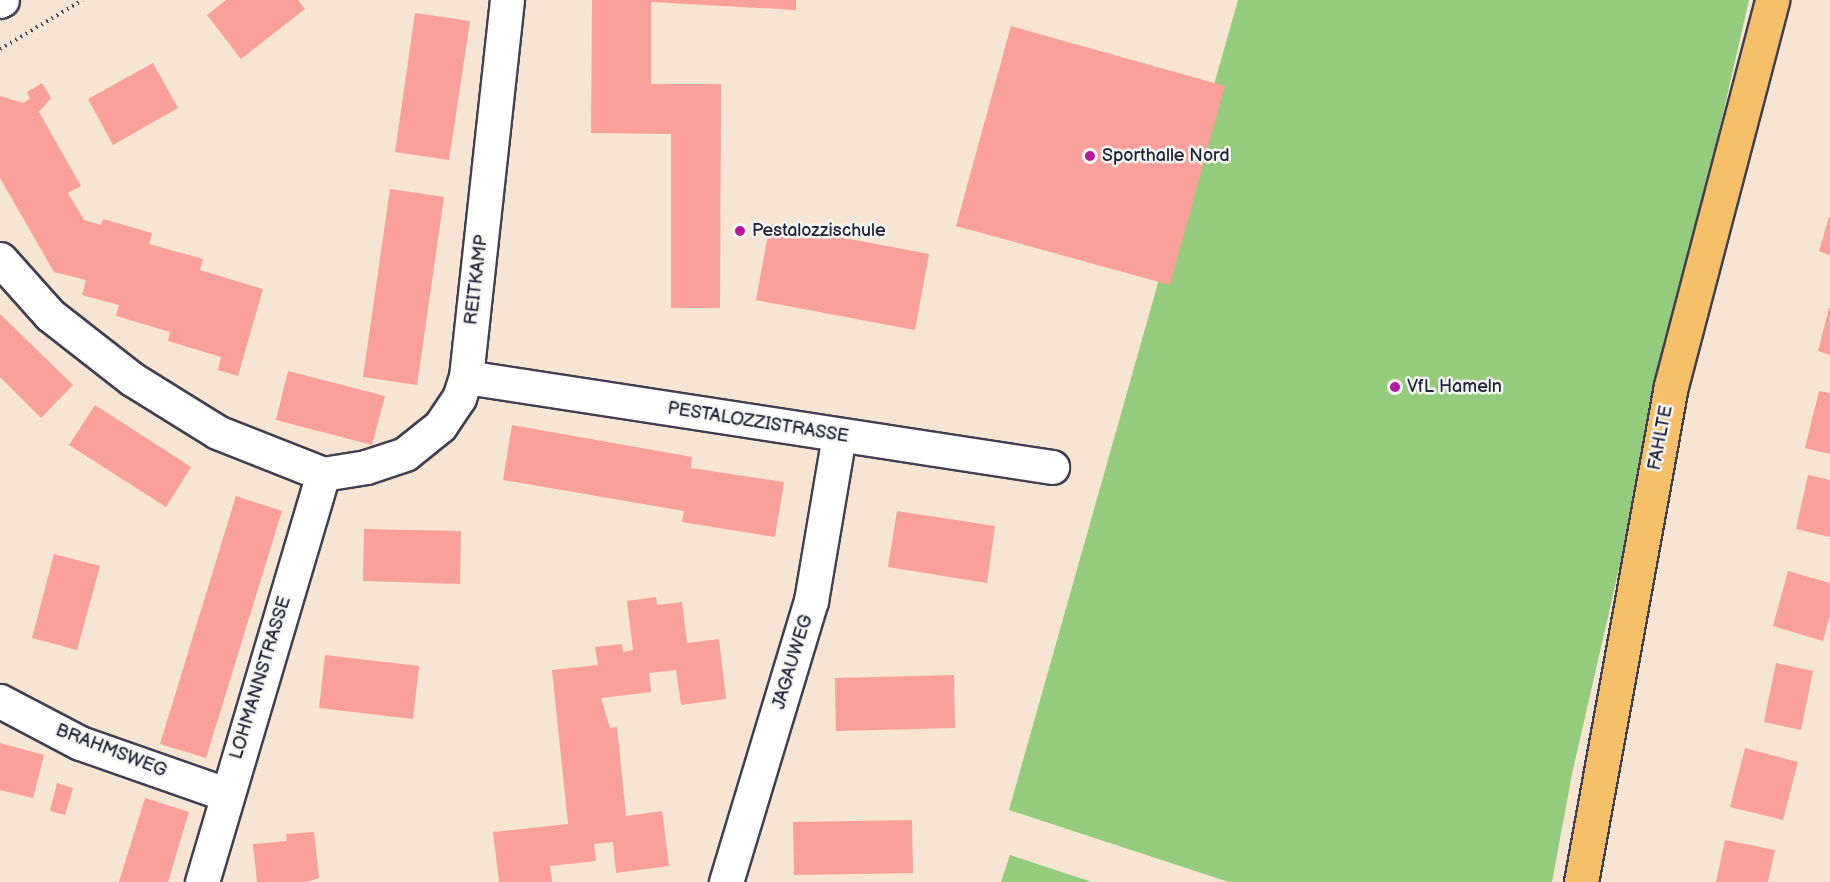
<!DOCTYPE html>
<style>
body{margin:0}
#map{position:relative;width:1830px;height:882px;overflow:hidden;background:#f5e5d2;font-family:"Balsamiq Sans",sans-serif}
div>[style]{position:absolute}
.green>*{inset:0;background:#94cb7d}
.building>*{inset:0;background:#faa09a}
.path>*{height:4px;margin-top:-2px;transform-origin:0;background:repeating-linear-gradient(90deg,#423f52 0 1.5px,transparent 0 6px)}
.roads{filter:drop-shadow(2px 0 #423f52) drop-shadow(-2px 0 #423f52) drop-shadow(0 2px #423f52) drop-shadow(0 -2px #423f52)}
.minor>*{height:33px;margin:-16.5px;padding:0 16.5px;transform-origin:16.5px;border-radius:16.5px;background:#fff}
.major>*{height:33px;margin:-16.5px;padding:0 16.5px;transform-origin:16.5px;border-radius:16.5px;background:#f6c06b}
.dots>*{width:16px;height:16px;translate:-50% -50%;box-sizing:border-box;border:3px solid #f6f6f2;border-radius:50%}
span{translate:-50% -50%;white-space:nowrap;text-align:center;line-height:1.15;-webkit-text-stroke:5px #f6f6f2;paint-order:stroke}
.poi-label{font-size:18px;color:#22223b}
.left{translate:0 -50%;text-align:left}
.street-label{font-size:18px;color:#22223b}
</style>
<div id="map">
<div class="green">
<i style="clip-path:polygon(1238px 0,1749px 0,1572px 774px,1552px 882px,1229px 882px,1009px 810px)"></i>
<i style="clip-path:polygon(1010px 855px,1092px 882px,1001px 882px)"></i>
</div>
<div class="building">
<i style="clip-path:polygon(226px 0,298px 0,305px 9px,241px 59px,207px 15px)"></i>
<i style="clip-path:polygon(592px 0,796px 0,796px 10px,651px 2px,651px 84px,721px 84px,720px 308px,671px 308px,671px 134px,591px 133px)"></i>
<i style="clip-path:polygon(415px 13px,470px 21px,449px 160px,395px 152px)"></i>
<i style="clip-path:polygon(1011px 26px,1225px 86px,1170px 285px,956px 226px)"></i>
<i style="clip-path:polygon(153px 63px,178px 108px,113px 145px,88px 99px)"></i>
<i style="clip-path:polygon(42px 83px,51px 98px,39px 112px,81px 186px,68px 193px,84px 220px,101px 225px,103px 219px,152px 233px,149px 244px,203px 259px,200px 270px,263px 289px,238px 376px,218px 370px,221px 357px,168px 341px,170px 332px,116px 316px,119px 305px,82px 295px,86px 280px,54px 272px,0 178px,0 96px,23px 103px,30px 99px,27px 92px)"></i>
<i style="clip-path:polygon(390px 189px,444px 197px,417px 385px,363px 377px)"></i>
<i style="clip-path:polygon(1829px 217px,1830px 217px,1830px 255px,1819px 251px)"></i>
<i style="clip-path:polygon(770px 224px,929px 254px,915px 330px,756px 300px)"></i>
<i style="clip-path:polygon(1829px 308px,1830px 308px,1830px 355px,1818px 351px)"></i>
<i style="clip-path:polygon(0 314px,73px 385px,41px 418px,0 377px)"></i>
<i style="clip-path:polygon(288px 371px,385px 396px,372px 445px,276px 420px)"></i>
<i style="clip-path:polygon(1819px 391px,1830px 393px,1830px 454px,1805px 448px)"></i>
<i style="clip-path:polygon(95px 405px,191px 467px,166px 507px,69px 445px)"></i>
<i style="clip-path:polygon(512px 425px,692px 457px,691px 468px,784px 482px,775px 537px,682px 522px,684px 511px,503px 480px)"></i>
<i style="clip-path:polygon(1808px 475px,1830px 480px,1830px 537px,1796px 529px)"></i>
<i style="clip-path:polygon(236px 496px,282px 511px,206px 758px,160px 744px)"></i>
<i style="clip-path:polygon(897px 511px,995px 526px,987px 583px,888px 567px)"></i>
<i style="clip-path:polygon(364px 529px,461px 531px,460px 584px,363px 581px)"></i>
<i style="clip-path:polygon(54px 554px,100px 566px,77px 650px,32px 638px)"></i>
<i style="clip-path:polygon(1788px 571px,1830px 583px,1830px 615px,1823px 641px,1773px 626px)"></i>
<i style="clip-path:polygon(656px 597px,657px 605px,682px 602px,687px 643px,719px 639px,726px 699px,681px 705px,676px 670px,649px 673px,651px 692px,601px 698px,610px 728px,617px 727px,626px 816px,662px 811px,669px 866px,616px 873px,613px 842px,594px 844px,596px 861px,550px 866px,552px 882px,499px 882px,493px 832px,568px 824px,552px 670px,598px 665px,595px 647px,622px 644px,623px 652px,633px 650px,627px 601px)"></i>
<i style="clip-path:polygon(325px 655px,419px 666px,413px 719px,319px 708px)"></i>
<i style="clip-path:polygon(1776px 663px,1813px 671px,1801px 730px,1764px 722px)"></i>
<i style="clip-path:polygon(954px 675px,955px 728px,836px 731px,835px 678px)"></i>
<i style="clip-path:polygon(0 743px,44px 755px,33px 798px,0 790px)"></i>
<i style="clip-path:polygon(1745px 748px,1798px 762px,1783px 820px,1730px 807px)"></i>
<i style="clip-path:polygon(57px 783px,73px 788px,65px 815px,50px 811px)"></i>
<i style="clip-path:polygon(145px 798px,189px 812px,168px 882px,119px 882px)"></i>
<i style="clip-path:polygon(912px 820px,913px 873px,794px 875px,793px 822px)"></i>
<i style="clip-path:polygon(314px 832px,319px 878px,306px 882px,257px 882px,253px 844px,287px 841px,286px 834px)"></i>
<i style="clip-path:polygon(1725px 840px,1775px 850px,1768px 882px,1716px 882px)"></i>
</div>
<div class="path">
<i style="left:0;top:49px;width:96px;rotate:-30.6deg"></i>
</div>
<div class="roads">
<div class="minor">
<i style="left:0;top:1px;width:2px;rotate:-27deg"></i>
<i style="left:0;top:259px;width:75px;rotate:48.2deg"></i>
<i style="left:50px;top:315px;width:104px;rotate:38deg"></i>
<i style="left:132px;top:379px;width:100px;rotate:31.9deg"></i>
<i style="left:217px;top:432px;width:114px;rotate:21.6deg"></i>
<i style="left:466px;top:377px;width:593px;rotate:8.73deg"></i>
<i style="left:323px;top:474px;width:44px;rotate:-9.2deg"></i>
<i style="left:366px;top:467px;width:41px;rotate:-18.4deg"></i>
<i style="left:405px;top:454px;width:45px;rotate:-38.7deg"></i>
<i style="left:440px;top:426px;width:34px;rotate:-56deg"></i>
<i style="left:459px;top:398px;width:22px;rotate:-72deg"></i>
<i style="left:466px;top:377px;width:379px;rotate:-83.8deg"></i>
<i style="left:0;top:701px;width:90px;rotate:27.7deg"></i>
<i style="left:80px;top:743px;width:155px;rotate:19.3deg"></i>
<i style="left:202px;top:882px;width:426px;rotate:-73.5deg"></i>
<i style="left:726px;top:882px;width:294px;rotate:-73.2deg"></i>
<i style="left:811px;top:601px;width:167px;rotate:-80.4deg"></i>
</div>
<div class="major">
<i style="left:1581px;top:882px;width:504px;rotate:-79.72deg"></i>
<i style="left:1671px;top:386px;width:399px;rotate:-75.3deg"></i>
</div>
</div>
<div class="dots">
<i style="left:1090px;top:156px;background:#b5179e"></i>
<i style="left:740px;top:231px;background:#b5179e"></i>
<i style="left:1395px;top:387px;background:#b5179e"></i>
</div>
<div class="poi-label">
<span class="left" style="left:1102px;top:156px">Sporthalle Nord</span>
<span class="left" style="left:752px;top:231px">Pestalozzischule</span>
<span class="left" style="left:1407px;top:387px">VfL Hameln</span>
</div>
<div class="street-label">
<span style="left:477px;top:280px;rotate:-83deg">REITKAMP</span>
<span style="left:758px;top:423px;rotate:9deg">PESTALOZZISTRASSE</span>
<span style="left:1661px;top:438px;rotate:-79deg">FAHLTE</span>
<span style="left:793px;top:662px;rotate:-73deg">JAGAUWEG</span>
<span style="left:261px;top:678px;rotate:-73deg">LOHMANNSTRASSE</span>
<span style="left:111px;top:751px;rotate:21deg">BRAHMSWEG</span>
</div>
</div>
